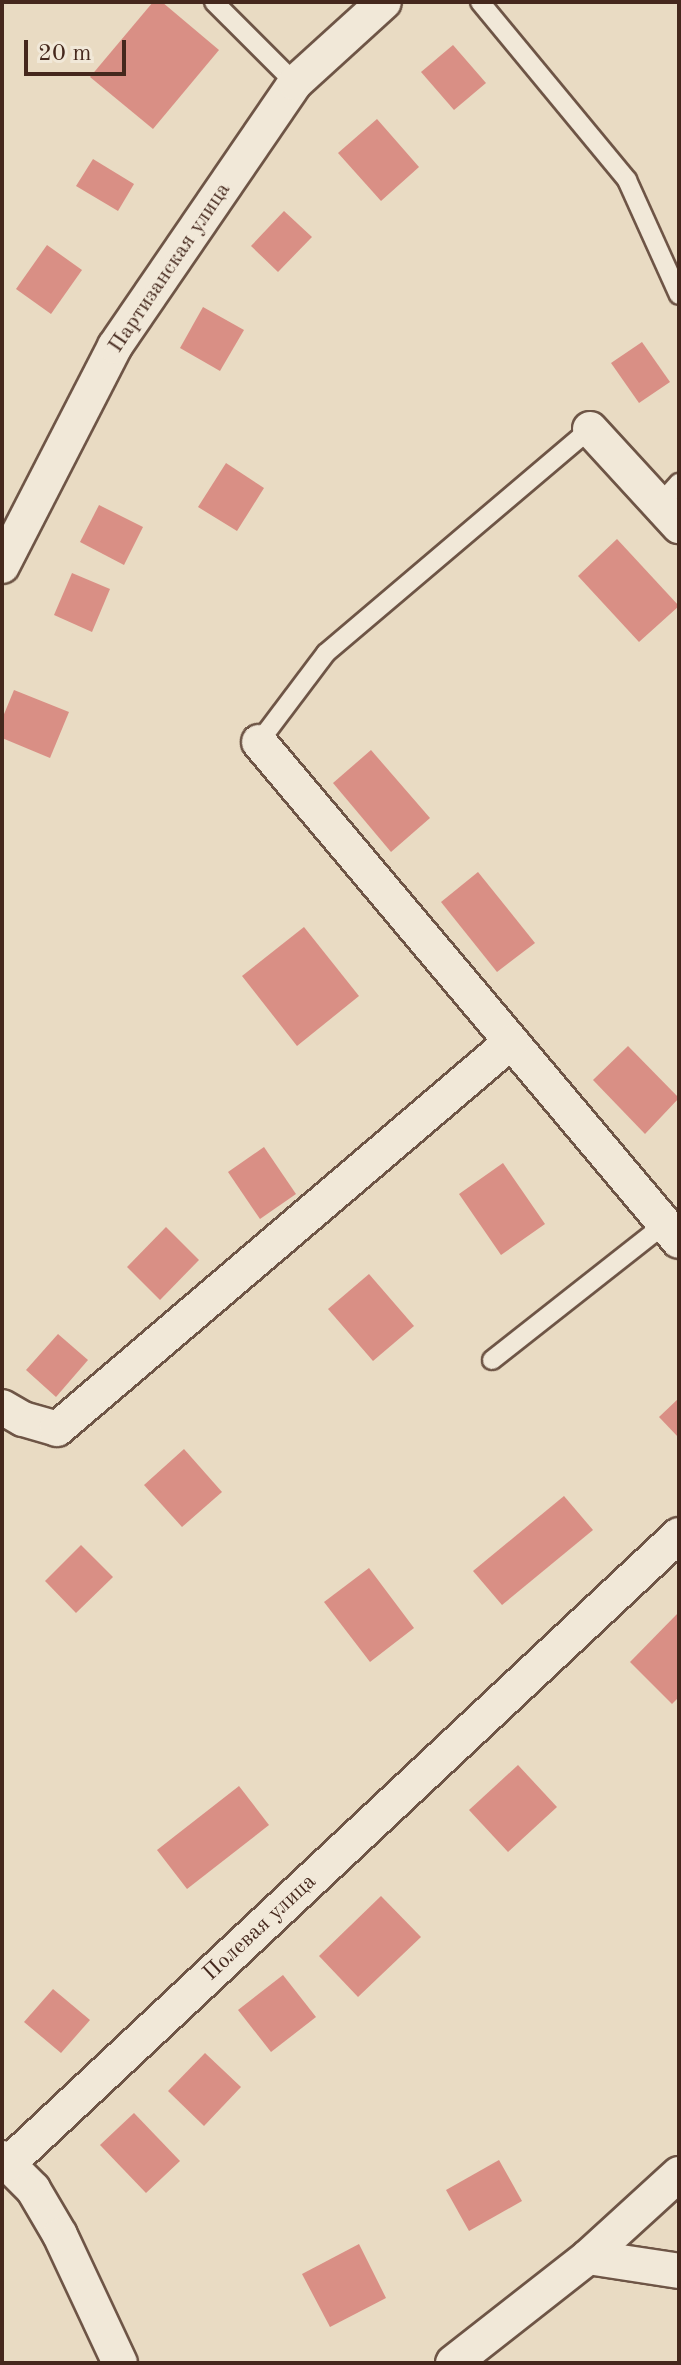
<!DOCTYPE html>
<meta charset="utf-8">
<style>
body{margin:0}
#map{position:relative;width:681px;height:2365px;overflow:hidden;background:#e9dbc3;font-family:"Old Standard TT",serif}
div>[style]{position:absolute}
.building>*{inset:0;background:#d98f85}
.roads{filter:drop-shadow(2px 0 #6e5546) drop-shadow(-2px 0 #6e5546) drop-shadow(0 2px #6e5546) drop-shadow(0 -2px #6e5546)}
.service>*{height:18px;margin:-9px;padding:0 9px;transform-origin:9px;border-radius:9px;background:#f1e8d8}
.minor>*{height:34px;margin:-17px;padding:0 17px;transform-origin:17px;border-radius:17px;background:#f1e8d8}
span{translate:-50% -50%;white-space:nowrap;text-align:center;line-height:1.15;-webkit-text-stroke:8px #f1e8d8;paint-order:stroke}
.street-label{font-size:22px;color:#45281d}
.frame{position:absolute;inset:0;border:4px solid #45281d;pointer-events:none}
.scale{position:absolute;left:24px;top:40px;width:102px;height:36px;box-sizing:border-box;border:4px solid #45281d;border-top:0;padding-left:10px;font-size:24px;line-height:28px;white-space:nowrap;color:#45281d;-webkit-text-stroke:6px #f1e8d8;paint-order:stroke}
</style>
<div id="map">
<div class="building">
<i style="clip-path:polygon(153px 2px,162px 2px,219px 50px,153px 129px,90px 77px)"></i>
<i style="clip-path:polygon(453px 45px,486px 83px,454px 110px,421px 72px)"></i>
<i style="clip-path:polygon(377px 119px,419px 167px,381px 201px,338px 153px)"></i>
<i style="clip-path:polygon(93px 159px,134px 184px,118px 211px,76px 186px)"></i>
<i style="clip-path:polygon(284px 211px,312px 237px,278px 272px,251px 246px)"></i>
<i style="clip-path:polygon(47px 245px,82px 270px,51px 314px,16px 289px)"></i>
<i style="clip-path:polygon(203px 307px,244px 330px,220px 371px,180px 348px)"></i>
<i style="clip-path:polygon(642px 342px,670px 382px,639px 403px,611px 363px)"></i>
<i style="clip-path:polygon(226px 463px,264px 488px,237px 531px,198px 507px)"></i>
<i style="clip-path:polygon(99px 505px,143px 527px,124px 565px,80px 542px)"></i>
<i style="clip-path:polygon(617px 539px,679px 606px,639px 642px,578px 576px)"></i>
<i style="clip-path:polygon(72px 573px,110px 589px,92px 632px,54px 615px)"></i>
<i style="clip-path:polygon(14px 690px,69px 712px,50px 758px,2px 738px,2px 719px)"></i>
<i style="clip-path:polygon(371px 750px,430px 818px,391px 852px,333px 783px)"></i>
<i style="clip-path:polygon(478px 872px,535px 943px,497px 972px,441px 902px)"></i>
<i style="clip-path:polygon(304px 927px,359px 996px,297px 1046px,242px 976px)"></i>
<i style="clip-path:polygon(628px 1046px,679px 1098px,645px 1134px,593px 1080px)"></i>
<i style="clip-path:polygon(264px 1147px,296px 1194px,260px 1219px,228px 1172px)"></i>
<i style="clip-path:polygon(503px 1163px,545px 1224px,501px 1255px,459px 1194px)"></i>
<i style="clip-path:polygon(166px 1227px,199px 1260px,160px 1300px,127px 1267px)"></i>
<i style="clip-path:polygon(369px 1274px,414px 1326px,373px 1361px,328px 1309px)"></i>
<i style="clip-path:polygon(58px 1334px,88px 1360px,56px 1397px,26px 1370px)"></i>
<i style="clip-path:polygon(679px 1398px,679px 1438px,659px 1417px)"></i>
<i style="clip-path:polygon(184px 1449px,222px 1492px,182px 1527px,144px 1485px)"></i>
<i style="clip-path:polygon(564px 1496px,593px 1530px,502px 1605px,473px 1571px)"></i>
<i style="clip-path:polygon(81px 1545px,113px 1577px,76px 1613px,45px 1581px)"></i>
<i style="clip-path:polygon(369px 1568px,414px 1628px,370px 1662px,324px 1602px)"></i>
<i style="clip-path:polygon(679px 1612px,679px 1697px,672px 1704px,630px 1662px)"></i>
<i style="clip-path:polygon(518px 1765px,557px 1807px,508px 1852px,469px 1810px)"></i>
<i style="clip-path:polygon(239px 1786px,269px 1825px,187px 1889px,157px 1850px)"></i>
<i style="clip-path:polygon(381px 1896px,421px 1937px,358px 1997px,319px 1956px)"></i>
<i style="clip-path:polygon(283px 1975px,316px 2017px,271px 2052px,238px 2010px)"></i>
<i style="clip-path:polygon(53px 1989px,90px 2020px,61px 2053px,24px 2022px)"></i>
<i style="clip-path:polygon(205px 2053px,241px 2087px,204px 2126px,168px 2091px)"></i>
<i style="clip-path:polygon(134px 2113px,180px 2161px,146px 2193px,100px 2145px)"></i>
<i style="clip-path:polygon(499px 2160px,522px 2201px,469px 2231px,446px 2190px)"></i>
<i style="clip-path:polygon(359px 2244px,386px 2298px,330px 2327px,302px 2274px)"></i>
</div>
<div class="roads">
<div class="service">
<i style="left:214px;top:2px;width:115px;rotate:45deg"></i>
<i style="left:480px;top:2px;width:231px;rotate:50.4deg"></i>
<i style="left:627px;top:180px;width:126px;rotate:65.7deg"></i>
<i style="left:659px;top:505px;width:30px;rotate:-48deg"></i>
<i style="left:259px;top:742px;width:111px;rotate:-53deg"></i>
<i style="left:326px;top:653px;width:346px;rotate:-40.3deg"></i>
<i style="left:492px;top:1360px;width:220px;rotate:-38.2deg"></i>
</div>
<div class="minor">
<i style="left:590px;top:429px;width:132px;rotate:47.5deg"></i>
<i style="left:2px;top:566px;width:247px;rotate:-62.8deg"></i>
<i style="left:115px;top:346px;width:319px;rotate:-55.6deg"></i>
<i style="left:295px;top:83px;width:120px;rotate:-42.3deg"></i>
<i style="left:259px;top:742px;width:652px;rotate:49.91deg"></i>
<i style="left:2px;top:1407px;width:24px;rotate:30deg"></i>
<i style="left:23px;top:1419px;width:35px;rotate:16deg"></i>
<i style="left:57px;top:1429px;width:597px;rotate:-40.45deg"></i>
<i style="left:2px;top:2158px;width:44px;rotate:45deg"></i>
<i style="left:33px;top:2189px;width:53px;rotate:59.6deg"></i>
<i style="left:60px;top:2235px;width:141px;rotate:64.9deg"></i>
<i style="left:9px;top:2163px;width:918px;rotate:-43.15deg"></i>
<i style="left:588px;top:2257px;width:92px;rotate:8.7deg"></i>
<i style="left:453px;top:2363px;width:172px;rotate:-38.1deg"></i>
<i style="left:588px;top:2257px;width:123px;rotate:-42.4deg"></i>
</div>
</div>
<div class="street-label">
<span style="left:170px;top:268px;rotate:-56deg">Партизанская улица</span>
<span style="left:260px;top:1928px;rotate:-43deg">Полевая улица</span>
</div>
<div class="frame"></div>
<div class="scale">20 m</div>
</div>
